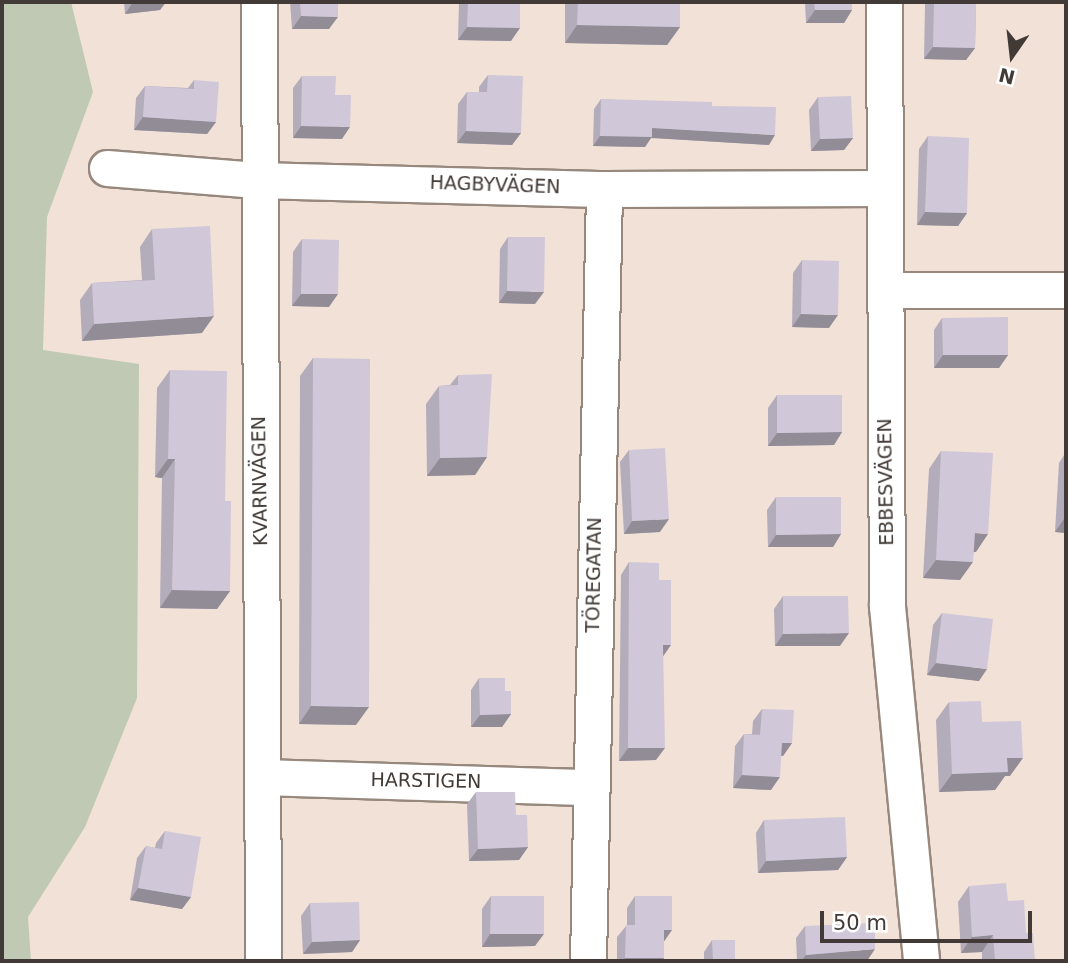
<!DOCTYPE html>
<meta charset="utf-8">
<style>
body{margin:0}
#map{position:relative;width:1068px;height:963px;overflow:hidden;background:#f2e1d7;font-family:"DejaVu Sans",sans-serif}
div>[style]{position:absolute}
.green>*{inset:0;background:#bfc9b3}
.roads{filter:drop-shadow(2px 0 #97887e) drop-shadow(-2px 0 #97887e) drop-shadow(0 2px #97887e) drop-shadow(0 -2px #97887e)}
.minor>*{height:35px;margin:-17.5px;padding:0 17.5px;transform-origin:17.5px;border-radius:17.5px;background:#fff}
.wall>*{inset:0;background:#b3acba}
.shaded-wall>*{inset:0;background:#928c97}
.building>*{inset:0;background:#d0c8d8}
span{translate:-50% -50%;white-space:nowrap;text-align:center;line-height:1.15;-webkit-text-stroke:5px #fff;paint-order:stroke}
.street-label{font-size:19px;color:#413a36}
.frame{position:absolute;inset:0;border:4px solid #413a36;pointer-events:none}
.north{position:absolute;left:977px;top:21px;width:70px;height:70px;-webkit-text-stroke:5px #fff;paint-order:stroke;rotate:194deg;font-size:19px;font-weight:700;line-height:28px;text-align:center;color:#413a36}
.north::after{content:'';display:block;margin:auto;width:24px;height:32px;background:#413a36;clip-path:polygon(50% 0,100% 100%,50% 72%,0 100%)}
.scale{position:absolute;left:820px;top:911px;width:212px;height:32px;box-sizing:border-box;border:4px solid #413a36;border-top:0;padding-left:9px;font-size:21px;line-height:24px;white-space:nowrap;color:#413a36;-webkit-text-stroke:5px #fff;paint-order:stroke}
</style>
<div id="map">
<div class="green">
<i style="clip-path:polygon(2px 2px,71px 2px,93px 92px,47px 217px,43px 350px,139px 364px,137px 698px,85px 827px,28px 917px,31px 961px,2px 961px)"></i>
</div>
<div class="roads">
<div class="minor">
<i style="left:259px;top:2px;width:959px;rotate:89.76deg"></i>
<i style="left:884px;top:2px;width:604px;rotate:89.72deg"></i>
<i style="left:887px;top:606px;width:357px;rotate:84.5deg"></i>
<i style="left:107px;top:168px;width:150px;rotate:4.6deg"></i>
<i style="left:257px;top:180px;width:347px;rotate:1.5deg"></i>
<i style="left:604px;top:189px;width:280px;rotate:-0.2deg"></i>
<i style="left:885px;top:290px;width:181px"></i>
<i style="left:263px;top:777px;width:326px;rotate:1.8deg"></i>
<i style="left:588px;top:961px;width:772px;rotate:-88.81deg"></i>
</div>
</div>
<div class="wall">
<i style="clip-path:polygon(124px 2px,166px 2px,160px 10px,125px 14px)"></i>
<i style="clip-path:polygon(290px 2px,338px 2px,329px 29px,292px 29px)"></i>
<i style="clip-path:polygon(459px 2px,520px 2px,511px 41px,458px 40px)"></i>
<i style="clip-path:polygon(565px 2px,680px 2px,680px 27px,667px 45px,565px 43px)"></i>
<i style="clip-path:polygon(805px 2px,852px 2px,852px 10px,844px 23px,806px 23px)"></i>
<i style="clip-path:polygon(927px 2px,976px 2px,975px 48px,966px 60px,924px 59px,925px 4px)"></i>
<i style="clip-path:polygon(488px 75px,521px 133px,512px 145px,457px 143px,458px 104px,467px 92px,479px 92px,479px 87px)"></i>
<i style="clip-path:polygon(302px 76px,335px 95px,342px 139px,293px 138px,293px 88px)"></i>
<i style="clip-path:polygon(194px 80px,216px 122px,207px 134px,134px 130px,136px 98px,145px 86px,188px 88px)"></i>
<i style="clip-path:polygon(818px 97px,853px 138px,844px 150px,811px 151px,809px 110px)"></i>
<i style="clip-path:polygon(601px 99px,712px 106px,769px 145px,651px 138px,645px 147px,593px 146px,594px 109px)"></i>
<i style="clip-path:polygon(928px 136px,967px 213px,958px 226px,917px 225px,919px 149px)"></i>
<i style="clip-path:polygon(152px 229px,202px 333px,82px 341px,80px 300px,92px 283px,142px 280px,140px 247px)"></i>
<i style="clip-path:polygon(508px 237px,535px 304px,499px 303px,500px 249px)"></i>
<i style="clip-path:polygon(302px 239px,329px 307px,292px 306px,293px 252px)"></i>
<i style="clip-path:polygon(802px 260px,829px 328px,792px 327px,793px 273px)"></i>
<i style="clip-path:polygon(942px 318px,1008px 355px,999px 368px,934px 368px,934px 330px)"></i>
<i style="clip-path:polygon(313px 358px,356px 725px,299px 724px,300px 376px)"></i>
<i style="clip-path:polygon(170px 370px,225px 501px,230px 591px,217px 609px,160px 608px,162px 478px,155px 477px,157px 388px)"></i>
<i style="clip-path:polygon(458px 375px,487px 457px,475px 475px,427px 476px,426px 404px,439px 386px,450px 385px)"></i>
<i style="clip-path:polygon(777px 395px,842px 432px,834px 445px,768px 446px,768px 408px)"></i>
<i style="clip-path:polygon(629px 450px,660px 532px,624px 534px,620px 462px)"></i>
<i style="clip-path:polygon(941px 451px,976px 552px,974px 552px,960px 580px,923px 578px,929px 469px)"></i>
<i style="clip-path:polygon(1066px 452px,1066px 533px,1055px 532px,1059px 463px)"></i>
<i style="clip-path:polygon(776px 497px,841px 534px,833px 547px,768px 547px,767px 510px)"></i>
<i style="clip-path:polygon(629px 562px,659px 580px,663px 656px,656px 760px,619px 761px,621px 575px)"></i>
<i style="clip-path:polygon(783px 596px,840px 646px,775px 646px,774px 609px)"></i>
<i style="clip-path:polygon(942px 613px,979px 681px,927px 675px,933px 625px)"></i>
<i style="clip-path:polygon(1066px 651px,1066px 679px,1064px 679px,1065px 653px)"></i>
<i style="clip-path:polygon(479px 678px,505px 691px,511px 714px,502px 727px,471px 727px,471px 690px)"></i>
<i style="clip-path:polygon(949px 702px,982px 722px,1010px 776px,1005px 776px,995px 790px,939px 792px,936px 720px)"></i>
<i style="clip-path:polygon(762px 709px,792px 743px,783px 756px,781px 756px,771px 790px,733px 788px,735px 746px,744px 734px,752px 734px,753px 721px)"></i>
<i style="clip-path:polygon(476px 792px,516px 815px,528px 847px,519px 860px,469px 861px,467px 804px)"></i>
<i style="clip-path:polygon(764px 820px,847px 857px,838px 870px,758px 873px,756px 833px)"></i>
<i style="clip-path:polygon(165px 831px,191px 897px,182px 909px,130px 900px,137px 858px,146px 846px,155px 848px,156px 843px)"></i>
<i style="clip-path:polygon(969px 886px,1008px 901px,1026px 933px,1035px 961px,982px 961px,982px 952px,961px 953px,958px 902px)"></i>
<i style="clip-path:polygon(491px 896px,535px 946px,482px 947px,482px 909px)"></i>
<i style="clip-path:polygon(635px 896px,664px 958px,662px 961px,617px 961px,617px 937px,627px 925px,627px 908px)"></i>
<i style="clip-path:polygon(310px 903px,360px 940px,352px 952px,303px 954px,301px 916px)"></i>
<i style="clip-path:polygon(805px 926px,867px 961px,797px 961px,796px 938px)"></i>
<i style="clip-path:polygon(712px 940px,735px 961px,704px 961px,704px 952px)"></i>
</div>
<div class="shaded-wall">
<i style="clip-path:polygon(133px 2px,166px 2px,160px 10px,125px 14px)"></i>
<i style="clip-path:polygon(815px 10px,852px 10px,844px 23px,806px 23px)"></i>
<i style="clip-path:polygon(301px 16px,338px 17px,329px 29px,292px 29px)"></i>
<i style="clip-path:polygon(577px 25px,680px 27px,667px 45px,565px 43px)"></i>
<i style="clip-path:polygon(467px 27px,520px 28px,511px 41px,458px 40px)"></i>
<i style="clip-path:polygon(933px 47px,975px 48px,966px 60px,924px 59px)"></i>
<i style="clip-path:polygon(143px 117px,216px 122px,207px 134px,134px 130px)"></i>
<i style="clip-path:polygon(301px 126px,350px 127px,342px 139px,293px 138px)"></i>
<i style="clip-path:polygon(652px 128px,775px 135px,769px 145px,651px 138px,645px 147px,593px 146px,600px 136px)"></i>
<i style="clip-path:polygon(466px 131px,521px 133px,512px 145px,457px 143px)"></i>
<i style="clip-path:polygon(853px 138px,844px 150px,811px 151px,820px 139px)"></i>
<i style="clip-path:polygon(925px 212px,967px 213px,958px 226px,917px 225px)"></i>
<i style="clip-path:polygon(507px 291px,544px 292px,535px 304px,499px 303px)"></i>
<i style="clip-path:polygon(301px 294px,338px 294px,329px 307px,292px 306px)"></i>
<i style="clip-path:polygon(801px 314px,838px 315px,829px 328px,792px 327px)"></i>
<i style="clip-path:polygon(214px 316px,202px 333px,82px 341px,94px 324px)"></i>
<i style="clip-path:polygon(943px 355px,1008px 355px,999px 368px,934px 368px)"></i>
<i style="clip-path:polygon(842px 432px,834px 445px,768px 446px,777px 433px)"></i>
<i style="clip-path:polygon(487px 457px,475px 475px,427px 476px,440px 458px)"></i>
<i style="clip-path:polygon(168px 459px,175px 459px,162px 478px,155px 477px)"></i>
<i style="clip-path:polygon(1066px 516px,1066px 533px,1055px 532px)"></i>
<i style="clip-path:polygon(669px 519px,660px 532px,624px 534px,632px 521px)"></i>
<i style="clip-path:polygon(975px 533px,988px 534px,976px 552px,962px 551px)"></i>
<i style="clip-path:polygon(841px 534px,833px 547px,768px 547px,776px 535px)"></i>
<i style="clip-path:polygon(936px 560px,973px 562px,960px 580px,923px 578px)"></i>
<i style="clip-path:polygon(172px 590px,230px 591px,217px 609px,160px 608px)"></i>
<i style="clip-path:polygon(849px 633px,840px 646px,775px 646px,783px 634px)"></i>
<i style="clip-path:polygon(663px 645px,671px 645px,662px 658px)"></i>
<i style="clip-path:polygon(936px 663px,987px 669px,979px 681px,927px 675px)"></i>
<i style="clip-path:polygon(311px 706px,369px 707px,356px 725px,299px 724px)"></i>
<i style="clip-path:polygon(511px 714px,502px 727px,471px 727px,480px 715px)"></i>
<i style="clip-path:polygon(782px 743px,792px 743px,783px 756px,773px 755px)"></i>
<i style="clip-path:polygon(628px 748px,665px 748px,656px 760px,619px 761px)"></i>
<i style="clip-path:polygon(1007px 758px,1023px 758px,1010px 776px,1005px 776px,995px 790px,939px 792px,952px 774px)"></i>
<i style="clip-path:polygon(742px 775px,780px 777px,771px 790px,733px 788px)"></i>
<i style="clip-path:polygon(528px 847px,519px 860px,469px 861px,478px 849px)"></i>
<i style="clip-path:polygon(847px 857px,838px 870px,758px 873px,766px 861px)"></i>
<i style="clip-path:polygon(138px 888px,191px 897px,182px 909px,130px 900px)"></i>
<i style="clip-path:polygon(664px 930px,672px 930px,663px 943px)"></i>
<i style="clip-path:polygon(490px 934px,544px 934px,535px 946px,482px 947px)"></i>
<i style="clip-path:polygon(993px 935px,982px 952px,961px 953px,972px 937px)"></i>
<i style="clip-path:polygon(360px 940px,352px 952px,303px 954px,312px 942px)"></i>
<i style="clip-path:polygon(875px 949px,867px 961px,801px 961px,806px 955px)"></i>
<i style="clip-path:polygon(625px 958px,664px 958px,662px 961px,623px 961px)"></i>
</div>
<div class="building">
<i style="clip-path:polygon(300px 2px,338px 2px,338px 17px,301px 16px)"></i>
<i style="clip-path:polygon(468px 2px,520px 2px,520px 28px,467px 27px)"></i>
<i style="clip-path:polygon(578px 2px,680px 2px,680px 27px,577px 25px)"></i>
<i style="clip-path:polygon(814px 2px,852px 2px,852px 10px,815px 10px)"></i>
<i style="clip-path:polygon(934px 2px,976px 2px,975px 48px,933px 47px)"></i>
<i style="clip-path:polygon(488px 75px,523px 76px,521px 133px,466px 131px,467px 92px,487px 92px)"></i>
<i style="clip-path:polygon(302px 76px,336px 76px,335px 95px,351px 95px,350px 127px,301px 126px)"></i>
<i style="clip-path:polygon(194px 80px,219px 82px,216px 122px,143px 117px,145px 86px,194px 89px)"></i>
<i style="clip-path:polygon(851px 96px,853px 138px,820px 139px,818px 97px)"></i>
<i style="clip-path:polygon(601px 99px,712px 102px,712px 106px,776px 107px,775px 135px,652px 128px,652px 137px,600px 136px)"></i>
<i style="clip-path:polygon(928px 136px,969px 138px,967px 213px,925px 212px)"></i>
<i style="clip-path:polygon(210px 226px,214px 316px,94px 324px,92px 283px,155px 280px,152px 229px)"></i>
<i style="clip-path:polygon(508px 237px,545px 237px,544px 292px,507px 291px)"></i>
<i style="clip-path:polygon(302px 239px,339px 240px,338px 294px,301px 294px)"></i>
<i style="clip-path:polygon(802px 260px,839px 261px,838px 315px,801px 314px)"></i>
<i style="clip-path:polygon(1008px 317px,1008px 355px,943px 355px,942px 318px)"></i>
<i style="clip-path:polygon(313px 358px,370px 359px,369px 707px,311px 706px)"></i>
<i style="clip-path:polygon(170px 370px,227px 371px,225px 501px,231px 501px,230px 591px,172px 590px,175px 459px,168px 459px)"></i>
<i style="clip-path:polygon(492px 374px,487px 457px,440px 458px,439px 386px,458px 385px,458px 375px)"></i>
<i style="clip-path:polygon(777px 395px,842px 395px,842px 432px,777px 433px)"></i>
<i style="clip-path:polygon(665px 448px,669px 519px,632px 521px,629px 450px)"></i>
<i style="clip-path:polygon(941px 451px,993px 453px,988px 534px,975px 533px,973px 562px,936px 560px)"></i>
<i style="clip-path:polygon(776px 497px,841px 497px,841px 534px,776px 535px)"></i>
<i style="clip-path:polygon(629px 562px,659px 563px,659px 580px,671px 580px,671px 645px,663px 645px,665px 748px,628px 748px)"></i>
<i style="clip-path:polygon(783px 596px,848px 596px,849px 633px,783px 634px)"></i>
<i style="clip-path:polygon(942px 613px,993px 619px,987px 669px,936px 663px)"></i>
<i style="clip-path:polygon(479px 678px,505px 678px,505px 691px,511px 691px,511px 714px,480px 715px)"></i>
<i style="clip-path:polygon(981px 701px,982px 722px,1021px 721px,1023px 758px,1007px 758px,1008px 772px,952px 774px,949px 702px)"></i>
<i style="clip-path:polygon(762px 709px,794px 710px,792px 743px,782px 743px,780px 777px,742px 775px,744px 734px,760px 735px)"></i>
<i style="clip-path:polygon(476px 792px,515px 792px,516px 815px,527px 815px,528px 847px,478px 849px)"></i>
<i style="clip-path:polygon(845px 817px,847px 857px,766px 861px,764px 820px)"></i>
<i style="clip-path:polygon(165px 831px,201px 837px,191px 897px,138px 888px,146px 846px,162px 849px)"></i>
<i style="clip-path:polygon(1006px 883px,1008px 901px,1024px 900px,1026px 933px,1033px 933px,1035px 961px,995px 961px,993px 935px,972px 937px,969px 886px)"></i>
<i style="clip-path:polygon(491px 896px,544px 896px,544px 934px,490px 934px)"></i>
<i style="clip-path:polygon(635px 896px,672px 896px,672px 930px,664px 930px,664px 958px,625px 958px,626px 925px,635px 925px)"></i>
<i style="clip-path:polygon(359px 902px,360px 940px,312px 942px,310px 903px)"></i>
<i style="clip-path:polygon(875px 923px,875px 949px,806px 955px,805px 926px)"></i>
<i style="clip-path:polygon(712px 940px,735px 940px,735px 961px,713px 961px)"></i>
</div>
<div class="street-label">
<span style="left:495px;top:185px;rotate:2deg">HAGBYVÄGEN</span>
<span style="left:260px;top:481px;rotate:-91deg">KVARNVÄGEN</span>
<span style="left:886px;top:482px;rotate:-91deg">EBBESVÄGEN</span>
<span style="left:594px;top:575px;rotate:-89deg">TÖREGATAN</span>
<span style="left:426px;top:781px;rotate:1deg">HARSTIGEN</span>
</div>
<div class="frame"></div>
<div class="north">N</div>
<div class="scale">50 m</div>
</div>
